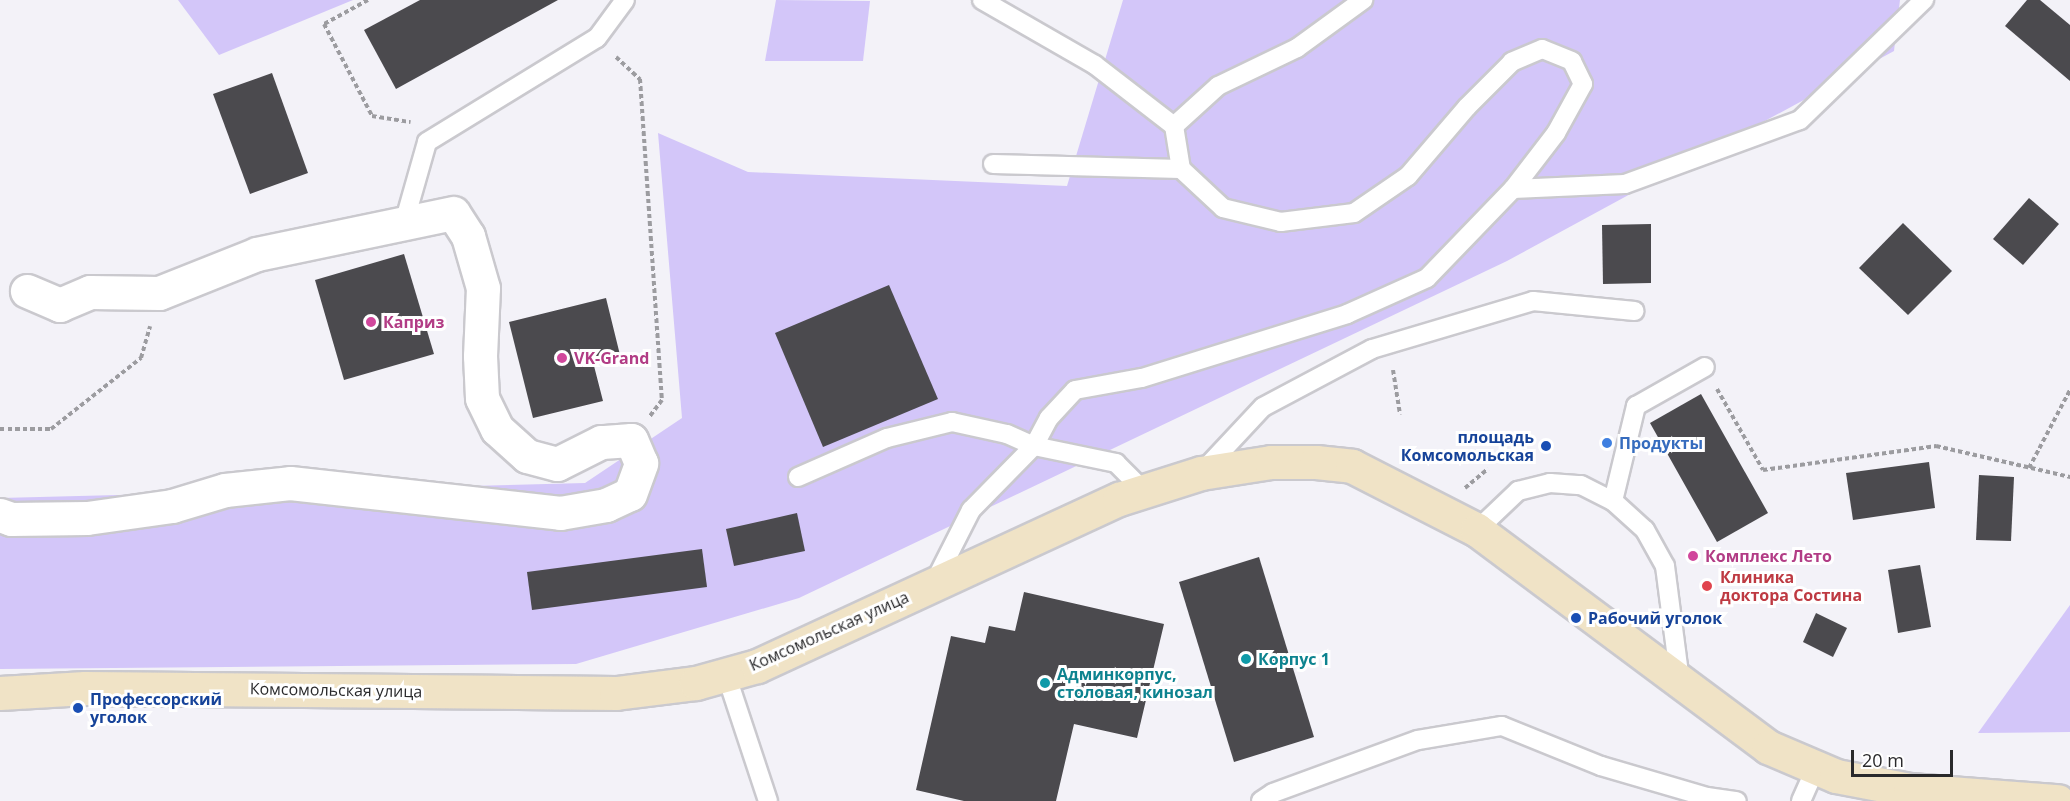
<!DOCTYPE html>
<meta charset="utf-8">
<style>
body{margin:0}
#map{position:relative;width:2070px;height:801px;overflow:hidden;background:#f3f2f8;font-family:"Open Sans",sans-serif}
div>[style]{position:absolute}
.green>*{inset:0;background:#d3c6f9}
.building>*{inset:0;background:#4b4a4e}
.path>*{height:4px;margin-top:-2px;transform-origin:0;background:repeating-linear-gradient(90deg,#9c9ca0 0 4.5px,transparent 0 7.5px)}
.roads{filter:drop-shadow(2px 0 #cac9ce) drop-shadow(-2px 0 #cac9ce) drop-shadow(0 2px #cac9ce) drop-shadow(0 -2px #cac9ce)}
.service>*{height:18px;margin:-9px;padding:0 9px;transform-origin:9px;border-radius:9px;background:#fff}
.minor>*{height:33px;margin:-16.5px;padding:0 16.5px;transform-origin:16.5px;border-radius:16.5px;background:#fff}
.secondary>*{height:33px;margin:-16.5px;padding:0 16.5px;transform-origin:16.5px;border-radius:16.5px;background:#f0e3c6}
.dots>*{width:16px;height:16px;translate:-50% -50%;box-sizing:border-box;border:3px solid #fff;border-radius:50%}
span{translate:-50% -50%;white-space:nowrap;text-align:center;line-height:1.15;-webkit-text-stroke:6px #fff;paint-order:stroke}
.hotel-label{font-size:16px;color:#b23c85;font-weight:700}
.left{translate:0 -50%;text-align:left}
.transit-label{font-size:16px;color:#164399;font-weight:700}
.right{translate:-100% -50%;text-align:right}
.shop-label{font-size:16px;color:#366cbe;font-weight:700}
.health-label{font-size:16px;color:#be3a42;font-weight:700}
.street-label{font-size:16px;color:#29292b}
.culture-label{font-size:16px;color:#0d838f;font-weight:700}
.scale{position:absolute;left:1851px;top:750px;width:102px;height:27px;box-sizing:border-box;border:3px solid #29292b;border-top:0;padding-left:8px;font-size:18px;line-height:21px;white-space:nowrap;color:#29292b;-webkit-text-stroke:4px #fff;paint-order:stroke}
</style>
<div id="map">
<div class="green">
<i style="clip-path:polygon(178px 0,353px 0,219px 55px)"></i>
<i style="clip-path:polygon(776px 0,870px 1px,863px 61px,765px 61px)"></i>
<i style="clip-path:polygon(1123px 0,1900px 0,1894px 51px,1507px 261px,799px 598px,576px 664px,0 669px,0 498px,585px 483px,682px 418px,658px 133px,748px 172px,1067px 186px)"></i>
<i style="clip-path:polygon(2070px 605px,2070px 732px,1978px 733px)"></i>
</div>
<div class="building">
<i style="clip-path:polygon(420px 0,558px 0,396px 89px,364px 30px)"></i>
<i style="clip-path:polygon(2027px 0,2040px 0,2070px 25px,2070px 81px,2005px 26px)"></i>
<i style="clip-path:polygon(272px 73px,308px 173px,250px 194px,213px 94px)"></i>
<i style="clip-path:polygon(2029px 198px,2059px 224px,2023px 265px,1993px 239px)"></i>
<i style="clip-path:polygon(1903px 223px,1952px 271px,1908px 315px,1859px 268px)"></i>
<i style="clip-path:polygon(1651px 224px,1651px 283px,1603px 284px,1602px 225px)"></i>
<i style="clip-path:polygon(404px 254px,434px 354px,344px 380px,315px 280px)"></i>
<i style="clip-path:polygon(889px 285px,938px 399px,823px 447px,775px 333px)"></i>
<i style="clip-path:polygon(606px 298px,620px 355px,593px 362px,603px 401px,533px 418px,509px 322px)"></i>
<i style="clip-path:polygon(1701px 394px,1768px 513px,1717px 542px,1650px 423px)"></i>
<i style="clip-path:polygon(1929px 462px,1935px 508px,1853px 520px,1846px 473px)"></i>
<i style="clip-path:polygon(1979px 475px,2014px 477px,2011px 541px,1976px 540px)"></i>
<i style="clip-path:polygon(797px 513px,805px 551px,734px 566px,726px 529px)"></i>
<i style="clip-path:polygon(702px 549px,707px 587px,532px 610px,527px 572px)"></i>
<i style="clip-path:polygon(1259px 557px,1314px 737px,1234px 762px,1179px 582px)"></i>
<i style="clip-path:polygon(1920px 565px,1931px 627px,1898px 633px,1888px 570px)"></i>
<i style="clip-path:polygon(1024px 592px,1164px 624px,1137px 738px,1074px 724px,1056px 801px,964px 801px,916px 790px,951px 636px,985px 643px,989px 626px,1015px 631px)"></i>
<i style="clip-path:polygon(1816px 613px,1847px 628px,1833px 657px,1803px 642px)"></i>
</div>
<div class="path">
<i style="left:368px;top:0;width:50px;rotate:151.4deg"></i>
<i style="left:324px;top:24px;width:104px;rotate:62.4deg"></i>
<i style="left:372px;top:116px;width:39px;rotate:9deg"></i>
<i style="left:616px;top:57px;width:33px;rotate:43deg"></i>
<i style="left:640px;top:79px;width:322px;rotate:86.1deg"></i>
<i style="left:662px;top:400px;width:20px;rotate:127deg"></i>
<i style="left:1393px;top:370px;width:45px;rotate:81deg"></i>
<i style="left:1717px;top:389px;width:93px;rotate:60.4deg"></i>
<i style="left:1763px;top:470px;width:175px;rotate:-7.9deg"></i>
<i style="left:1936px;top:446px;width:138px;rotate:13deg"></i>
<i style="left:0;top:429px;width:51px"></i>
<i style="left:51px;top:429px;width:115px;rotate:-38.3deg"></i>
<i style="left:141px;top:358px;width:33px;rotate:-74deg"></i>
<i style="left:2029px;top:468px;width:88px;rotate:-62.3deg"></i>
<i style="left:1465px;top:488px;width:30px;rotate:-40deg"></i>
</div>
<div class="roads">
<div class="service">
<i style="left:982px;top:0;width:130px;rotate:29.9deg"></i>
<i style="left:1095px;top:65px;width:100px;rotate:37.7deg"></i>
<i style="left:993px;top:164px;width:188px;rotate:1.5deg"></i>
<i style="left:1513px;top:189px;width:112px;rotate:-2.6deg"></i>
<i style="left:1625px;top:184px;width:186px;rotate:-20.1deg"></i>
<i style="left:1800px;top:120px;width:173px;rotate:-44.1deg"></i>
<i style="left:404px;top:223px;width:84px;rotate:-74.1deg"></i>
<i style="left:427px;top:142px;width:199px;rotate:-31.5deg"></i>
<i style="left:597px;top:38px;width:47px;rotate:-53.6deg"></i>
<i style="left:1204px;top:470px;width:86px;rotate:-46.9deg"></i>
<i style="left:1263px;top:407px;width:123px;rotate:-28deg"></i>
<i style="left:1372px;top:349px;width:168px;rotate:-16.6deg"></i>
<i style="left:1533px;top:301px;width:102px;rotate:5.6deg"></i>
<i style="left:798px;top:477px;width:97px;rotate:-23.7deg"></i>
<i style="left:887px;top:438px;width:67px;rotate:-13.8deg"></i>
<i style="left:952px;top:422px;width:56px;rotate:12.3deg"></i>
<i style="left:1007px;top:434px;width:30px;rotate:24deg"></i>
<i style="left:1034px;top:446px;width:84px;rotate:11.7deg"></i>
<i style="left:1116px;top:463px;width:40px;rotate:45deg"></i>
<i style="left:1613px;top:501px;width:98px;rotate:-76.4deg"></i>
<i style="left:1636px;top:406px;width:79px;rotate:-29.5deg"></i>
<i style="left:1477px;top:530px;width:57px;rotate:-43.6deg"></i>
<i style="left:1518px;top:491px;width:33px;rotate:-14deg"></i>
<i style="left:1550px;top:483px;width:31px;rotate:4deg"></i>
<i style="left:1581px;top:485px;width:36px;rotate:27deg"></i>
<i style="left:1613px;top:501px;width:43px;rotate:42.2deg"></i>
<i style="left:1645px;top:530px;width:41px;rotate:60.9deg"></i>
<i style="left:1665px;top:566px;width:116px;rotate:82.6deg"></i>
<i style="left:935px;top:581px;width:80px;rotate:-63.1deg"></i>
<i style="left:971px;top:510px;width:90px;rotate:-45.5deg"></i>
<i style="left:1034px;top:446px;width:32px;rotate:-62deg"></i>
<i style="left:1049px;top:418px;width:38px;rotate:-47deg"></i>
<i style="left:1075px;top:390px;width:68px;rotate:-10.2deg"></i>
<i style="left:1142px;top:378px;width:215px;rotate:-17.3deg"></i>
<i style="left:1347px;top:314px;width:88px;rotate:-24.2deg"></i>
<i style="left:1427px;top:278px;width:124px;rotate:-46deg"></i>
<i style="left:1513px;top:189px;width:71px;rotate:-52.5deg"></i>
<i style="left:1556px;top:133px;width:56px;rotate:-61.1deg"></i>
<i style="left:1583px;top:84px;width:25px;rotate:-116deg"></i>
<i style="left:1572px;top:61px;width:32px;rotate:-158deg"></i>
<i style="left:1542px;top:49px;width:33px;rotate:157deg"></i>
<i style="left:1512px;top:62px;width:64px;rotate:135deg"></i>
<i style="left:1467px;top:107px;width:91px;rotate:130.5deg"></i>
<i style="left:1408px;top:176px;width:65px;rotate:145.6deg"></i>
<i style="left:1354px;top:213px;width:74px;rotate:173deg"></i>
<i style="left:1281px;top:222px;width:60px;rotate:-166.4deg"></i>
<i style="left:1223px;top:208px;width:57px;rotate:-137.1deg"></i>
<i style="left:1181px;top:169px;width:44px;rotate:-99.2deg"></i>
<i style="left:1174px;top:126px;width:59px;rotate:-42.3deg"></i>
<i style="left:1218px;top:86px;width:88px;rotate:-25.7deg"></i>
<i style="left:1297px;top:48px;width:82px;rotate:-36deg"></i>
<i style="left:726px;top:674px;width:134px;rotate:71.7deg"></i>
<i style="left:1261px;top:801px;width:14px;rotate:-34deg"></i>
<i style="left:1273px;top:793px;width:154px;rotate:-20.1deg"></i>
<i style="left:1418px;top:740px;width:85px;rotate:-9.5deg"></i>
<i style="left:1502px;top:726px;width:107px;rotate:22deg"></i>
<i style="left:1601px;top:766px;width:110px;rotate:16.3deg"></i>
<i style="left:1707px;top:797px;width:30px;rotate:8deg"></i>
<i style="left:1801px;top:801px;width:37px;rotate:-66deg"></i>
</div>
<div class="minor">
<i style="left:0;top:515px;width:12px;rotate:20deg"></i>
<i style="left:11px;top:519px;width:76px;rotate:-0.8deg"></i>
<i style="left:87px;top:518px;width:86px;rotate:-8deg"></i>
<i style="left:172px;top:506px;width:55px;rotate:-16.8deg"></i>
<i style="left:225px;top:490px;width:65px;rotate:-6.1deg"></i>
<i style="left:290px;top:483px;width:272px;rotate:6.3deg"></i>
<i style="left:560px;top:513px;width:47px;rotate:-9.9deg"></i>
<i style="left:606px;top:505px;width:26px;rotate:-25deg"></i>
<i style="left:630px;top:494px;width:33px;rotate:-70deg"></i>
<i style="left:641px;top:463px;width:25px;rotate:-113deg"></i>
<i style="left:631px;top:440px;width:30px;rotate:176deg"></i>
<i style="left:601px;top:442px;width:49px;rotate:153.4deg"></i>
<i style="left:557px;top:464px;width:31px;rotate:-165deg"></i>
<i style="left:527px;top:456px;width:40px;rotate:-138deg"></i>
<i style="left:497px;top:429px;width:34px;rotate:-116deg"></i>
<i style="left:482px;top:398px;width:42px;rotate:-92.7deg"></i>
<i style="left:480px;top:356px;width:68px;rotate:-87.5deg"></i>
<i style="left:483px;top:288px;width:54px;rotate:-106.1deg"></i>
<i style="left:468px;top:236px;width:27px;rotate:-123deg"></i>
<i style="left:453px;top:213px;width:200px;rotate:168.2deg"></i>
<i style="left:257px;top:254px;width:105px;rotate:158.3deg"></i>
<i style="left:159px;top:293px;width:69px;rotate:-179.2deg"></i>
<i style="left:90px;top:292px;width:33px;rotate:157deg"></i>
<i style="left:60px;top:305px;width:36px;rotate:-157deg"></i>
</div>
<div class="secondary">
<i style="left:0;top:693px;width:85px;rotate:-3.4deg"></i>
<i style="left:85px;top:688px;width:531px;rotate:0.54deg"></i>
<i style="left:616px;top:693px;width:81px;rotate:-7.1deg"></i>
<i style="left:696px;top:683px;width:63px;rotate:-15.6deg"></i>
<i style="left:757px;top:666px;width:399px;rotate:-24.8deg"></i>
<i style="left:1119px;top:499px;width:86px;rotate:-17.6deg"></i>
<i style="left:1201px;top:473px;width:71px;rotate:-8.9deg"></i>
<i style="left:1271px;top:462px;width:45px"></i>
<i style="left:1316px;top:462px;width:36px;rotate:6deg"></i>
<i style="left:1352px;top:466px;width:140px;rotate:27.1deg"></i>
<i style="left:1477px;top:530px;width:363px;rotate:36.7deg"></i>
<i style="left:1768px;top:747px;width:74px;rotate:23.1deg"></i>
<i style="left:1836px;top:776px;width:75px;rotate:10.7deg"></i>
<i style="left:1910px;top:790px;width:148px;rotate:4.3deg"></i>
</div>
</div>
<div class="dots">
<i style="left:371px;top:322px;background:#d1479c"></i>
<i style="left:562px;top:358px;background:#d1479c"></i>
<i style="left:1607px;top:443px;background:#3f7fe0"></i>
<i style="left:1546px;top:446px;background:#1a4fb4"></i>
<i style="left:1693px;top:556px;background:#d1479c"></i>
<i style="left:1707px;top:586px;background:#e0444e"></i>
<i style="left:1576px;top:618px;background:#1a4fb4"></i>
<i style="left:1246px;top:659px;background:#0f9aa8"></i>
<i style="left:1045px;top:683px;background:#0f9aa8"></i>
<i style="left:78px;top:708px;background:#1a4fb4"></i>
</div>
<div class="hotel-label">
<span class="left" style="left:383px;top:322px">Каприз</span>
<span class="left" style="left:574px;top:358px">VK-Grand</span>
<span class="left" style="left:1705px;top:556px">Комплекс Лето</span>
</div>
<div class="transit-label">
<span class="right" style="left:1534px;top:446px">площадь<br>Комсомольская</span>
<span class="left" style="left:1588px;top:618px">Рабочий уголок</span>
<span class="left" style="left:90px;top:708px">Профессорский<br>уголок</span>
</div>
<div class="shop-label">
<span class="left" style="left:1619px;top:443px">Продукты</span>
</div>
<div class="health-label">
<span class="left" style="left:1720px;top:586px">Клиника<br>доктора Состина</span>
</div>
<div class="street-label">
<span style="left:829px;top:631px;rotate:-24deg">Комсомольская улица</span>
<span style="left:336px;top:690px;rotate:1deg">Комсомольская улица</span>
</div>
<div class="culture-label">
<span class="left" style="left:1258px;top:659px">Корпус 1</span>
<span class="left" style="left:1057px;top:683px">Админкорпус,<br>столовая, кинозал</span>
</div>
<div class="scale">20 m</div>
</div>
